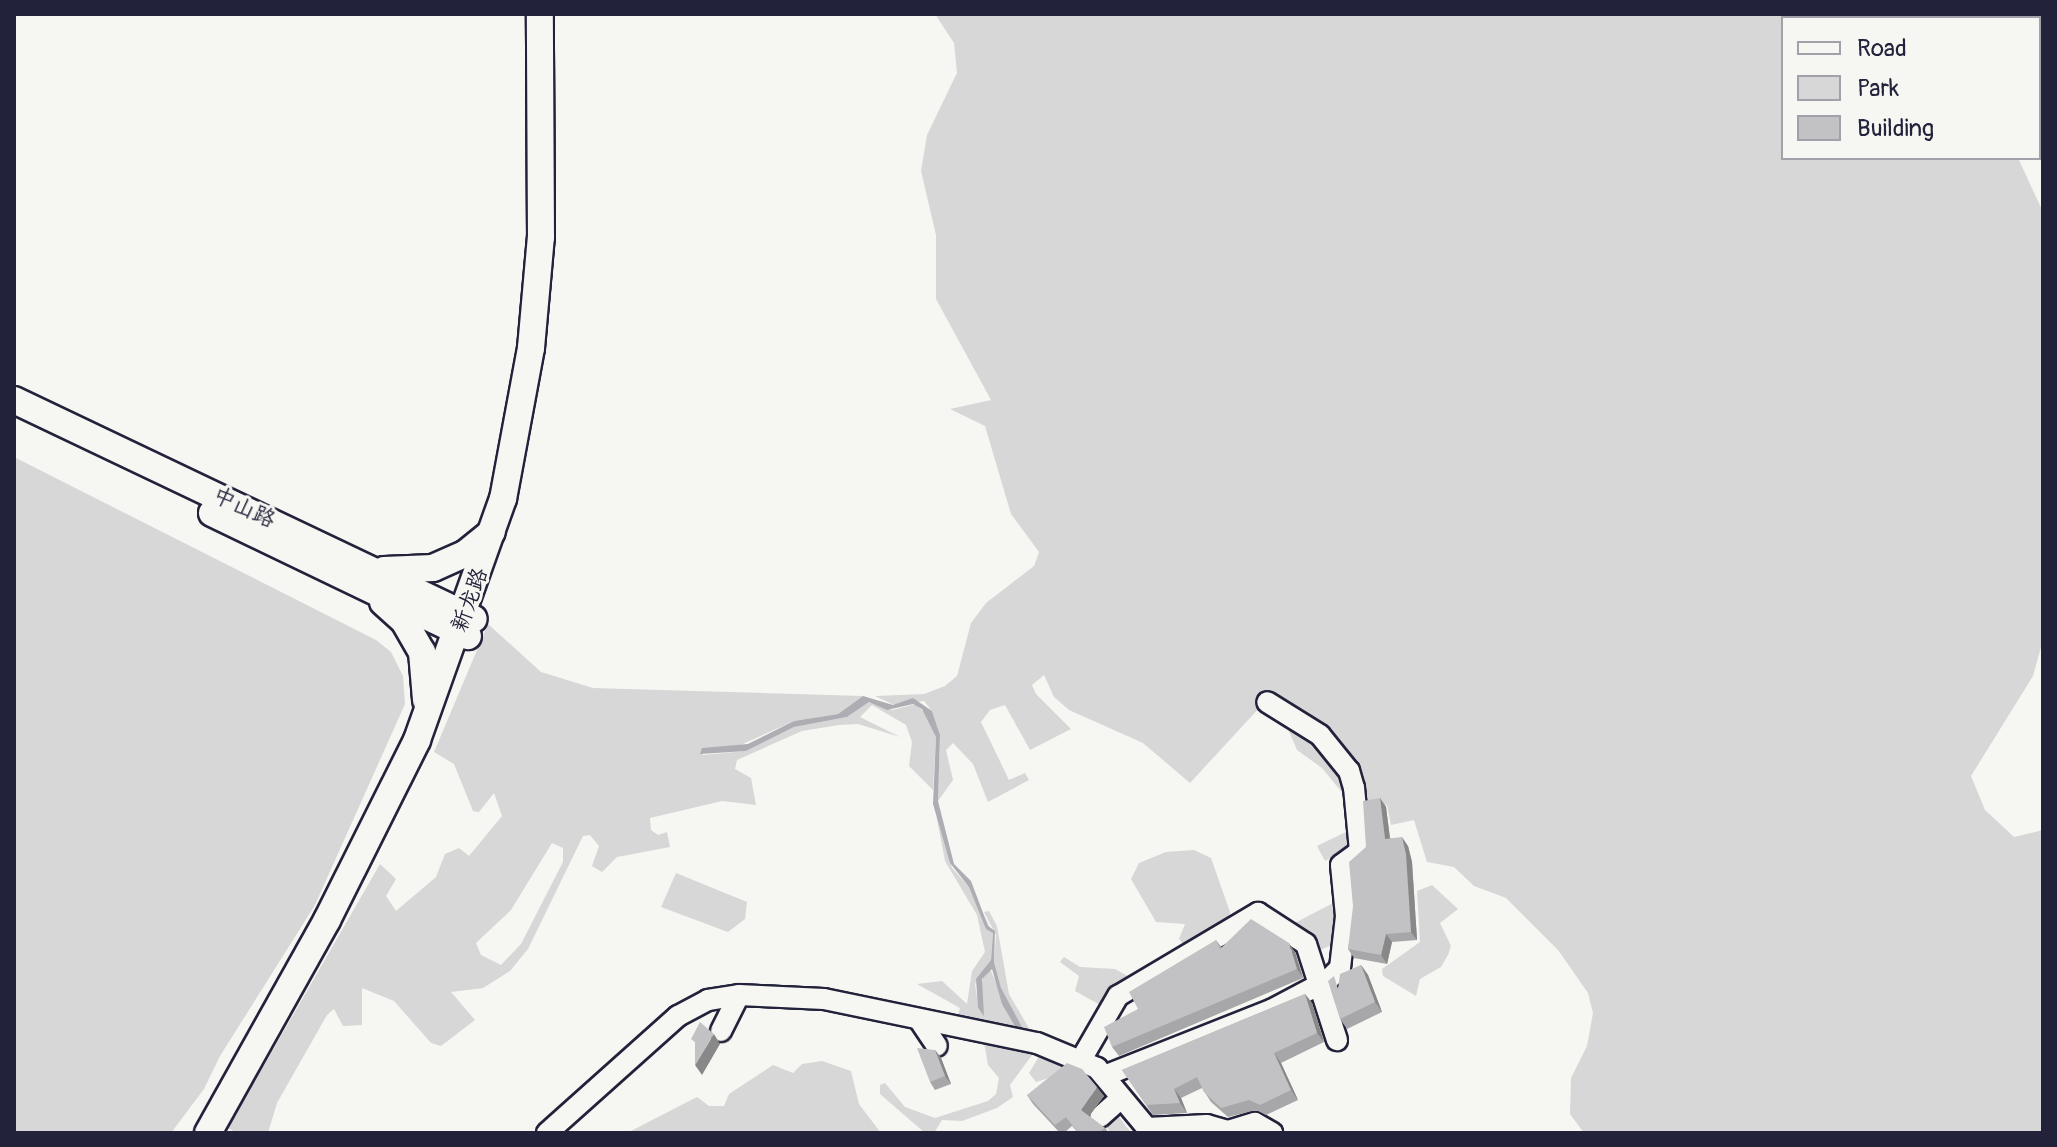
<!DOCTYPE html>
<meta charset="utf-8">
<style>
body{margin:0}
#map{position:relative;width:2057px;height:1147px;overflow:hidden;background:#f6f6f2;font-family:Pangolin,"LXGW WenKai TC",sans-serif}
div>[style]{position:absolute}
.green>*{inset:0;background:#d7d7d7}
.water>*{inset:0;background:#adadb3}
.roads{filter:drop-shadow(2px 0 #22223b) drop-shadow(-2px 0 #22223b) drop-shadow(0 2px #22223b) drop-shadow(0 -2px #22223b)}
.minor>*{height:20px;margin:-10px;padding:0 10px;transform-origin:10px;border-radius:10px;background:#f6f6f2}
.major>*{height:26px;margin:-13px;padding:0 13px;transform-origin:13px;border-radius:13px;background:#f6f6f2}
.wall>*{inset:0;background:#a7a7a9}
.shaded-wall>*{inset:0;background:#888889}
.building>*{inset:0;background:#c2c2c4}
span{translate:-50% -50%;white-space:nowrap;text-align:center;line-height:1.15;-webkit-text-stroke:6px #f6f6f2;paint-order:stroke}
.street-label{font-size:22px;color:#22223b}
.frame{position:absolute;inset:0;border:16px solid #22223b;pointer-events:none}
.legend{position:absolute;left:1781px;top:16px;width:260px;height:144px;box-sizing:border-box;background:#f6f6f2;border:2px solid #a1a1a9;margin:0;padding:10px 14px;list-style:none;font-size:24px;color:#22223b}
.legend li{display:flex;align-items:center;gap:16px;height:40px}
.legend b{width:40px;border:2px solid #a1a1a9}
</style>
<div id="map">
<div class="green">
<i style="clip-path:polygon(935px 14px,1956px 14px,1957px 18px,1783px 18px,1783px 158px,2018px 158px,2043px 212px,2043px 640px,2033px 676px,1971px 776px,1985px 810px,2014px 837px,2043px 830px,2043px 1133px,1584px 1133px,1570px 1114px,1571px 1078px,1587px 1046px,1593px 1013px,1588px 993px,1558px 950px,1506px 898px,1474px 886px,1454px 867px,1427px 862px,1414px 820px,1391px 825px,1387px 805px,1360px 810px,1350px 766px,1261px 706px,1190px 783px,1143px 743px,1069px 710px,1054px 697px,1044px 675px,1032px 685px,1036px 694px,1071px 729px,1030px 750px,1005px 705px,990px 710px,981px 722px,1009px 780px,1025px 773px,1029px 780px,988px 802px,973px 764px,953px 743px,946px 750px,953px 780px,938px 801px,940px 735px,932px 711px,924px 701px,894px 705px,875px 696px,924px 694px,945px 686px,957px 676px,971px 623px,986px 603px,1034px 566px,1039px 552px,1011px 514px,985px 426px,950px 409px,991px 400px,936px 299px,936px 235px,921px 171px,927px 135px,957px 73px,954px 43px)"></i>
<i style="clip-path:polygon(14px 457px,376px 640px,391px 652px,403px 676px,405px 704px,315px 905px,220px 1056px,204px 1089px,171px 1133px,14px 1133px)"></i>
<i style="clip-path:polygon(evenodd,488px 624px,541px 672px,593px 688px,863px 696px,838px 714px,794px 721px,736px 747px,702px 748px,703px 755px,746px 751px,794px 727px,847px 717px,869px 702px,892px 710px,916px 704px,928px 716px,936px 737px,933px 790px,909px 766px,912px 742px,906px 725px,872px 705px,860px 717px,900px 737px,858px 724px,839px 725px,802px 731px,737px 760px,735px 769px,751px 778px,756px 805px,722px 801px,650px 818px,651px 830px,658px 835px,667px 832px,670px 847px,617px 857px,602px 872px,592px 866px,599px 846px,590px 835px,583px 836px,528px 949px,510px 971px,483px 988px,451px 992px,475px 1020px,441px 1046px,431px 1043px,394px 1001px,362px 988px,362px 1025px,343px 1026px,334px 1009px,327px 1015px,277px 1103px,268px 1133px,237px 1133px,228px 1128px,380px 864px,396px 879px,386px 896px,396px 911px,436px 877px,445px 854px,459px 848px,469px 856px,502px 816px,494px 793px,479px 812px,473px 811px,454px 764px,434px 752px,488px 624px,552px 843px,563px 848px,563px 862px,521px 944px,501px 965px,481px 955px,476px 943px,511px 910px,552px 843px)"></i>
<i style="clip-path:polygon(1283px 717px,1335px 759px,1349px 801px,1322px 768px,1297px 750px)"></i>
<i style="clip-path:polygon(936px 814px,952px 868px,969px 887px,993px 933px,991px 960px,975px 984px,979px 1012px,983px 975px,990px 969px,1016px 1028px,949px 1016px,958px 1016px,960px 1008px,917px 984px,942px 981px,967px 1004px,972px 971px,985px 952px,977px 915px,945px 861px)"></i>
<i style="clip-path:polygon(1354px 828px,1355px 844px,1325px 861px,1317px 846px)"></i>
<i style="clip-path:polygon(1194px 850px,1211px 858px,1230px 912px,1229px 918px,1184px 945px,1179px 939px,1185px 924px,1156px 922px,1131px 879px,1139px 863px,1166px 852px)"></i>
<i style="clip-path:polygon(676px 873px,747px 902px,745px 919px,728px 932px,661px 907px)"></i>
<i style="clip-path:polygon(1432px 885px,1458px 909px,1440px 923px,1451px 946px,1448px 955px,1441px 967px,1420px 979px,1416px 996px,1383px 976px,1382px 969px,1420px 942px,1417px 891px)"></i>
<i style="clip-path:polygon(1341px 899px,1334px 944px,1311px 954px,1287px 927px)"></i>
<i style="clip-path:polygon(989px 911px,997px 926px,1009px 994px,1030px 1030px,1023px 1029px,1002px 993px,994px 962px,996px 935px,984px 912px)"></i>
<i style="clip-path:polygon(1064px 957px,1080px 967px,1115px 969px,1131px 978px,1102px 1006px,1075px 991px,1079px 976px,1060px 962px)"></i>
<i style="clip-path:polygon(984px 1042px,1035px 1051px,1010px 1085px,1013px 1097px,997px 1108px,962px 1121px,942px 1120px,934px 1133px,925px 1133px,880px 1094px,880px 1085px,885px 1083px,905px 1107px,935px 1118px,988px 1101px,996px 1094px,999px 1078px,988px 1065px)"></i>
<i style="clip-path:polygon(1041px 1053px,1068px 1061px,1056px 1076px,1036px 1082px,1029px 1073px)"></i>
<i style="clip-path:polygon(822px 1061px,851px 1071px,859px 1104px,881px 1133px,627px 1133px,697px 1097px,709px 1106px,724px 1106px,729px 1094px,773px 1065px,793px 1073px,802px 1064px)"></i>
<i style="clip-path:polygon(1117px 1114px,1131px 1133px,1111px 1133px,1102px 1121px)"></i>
</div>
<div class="water">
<i style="clip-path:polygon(863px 696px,893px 705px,913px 698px,932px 711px,940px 735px,938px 801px,954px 864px,971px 881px,988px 926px,995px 931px,994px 962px,1001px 988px,1023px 1029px,1016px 1028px,1002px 1004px,992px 969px,982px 979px,984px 1016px,978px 1008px,976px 979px,991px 960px,993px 933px,986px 929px,969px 887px,950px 863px,933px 804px,936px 737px,922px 709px,913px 704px,887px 710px,869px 702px,847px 717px,794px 727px,746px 751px,700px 754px,702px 748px,748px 744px,794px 721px,838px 714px)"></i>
</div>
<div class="roads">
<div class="minor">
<i style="left:920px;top:1021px;width:30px;rotate:56deg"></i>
<i style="left:721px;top:1031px;width:40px;rotate:-63.4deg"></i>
<i style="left:1082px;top:1058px;width:72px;rotate:-59.9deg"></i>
<i style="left:1118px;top:996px;width:163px;rotate:-30.7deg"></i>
<i style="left:1258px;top:913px;width:57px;rotate:32.9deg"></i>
<i style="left:1306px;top:944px;width:101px;rotate:72.1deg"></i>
<i style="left:1104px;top:1076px;width:180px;rotate:-21.6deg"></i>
<i style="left:1271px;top:1010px;width:64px;rotate:-27.8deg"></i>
<i style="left:1328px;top:980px;width:17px;rotate:-45deg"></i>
<i style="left:1340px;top:968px;width:52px;rotate:-83.4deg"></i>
<i style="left:1346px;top:916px;width:51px;rotate:-95.6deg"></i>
<i style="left:1341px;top:865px;width:24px;rotate:-36deg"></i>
<i style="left:1360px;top:851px;width:63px;rotate:-95.4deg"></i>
<i style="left:1354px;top:788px;width:18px;rotate:-106deg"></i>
<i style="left:1349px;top:771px;width:46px;rotate:-128.9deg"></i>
<i style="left:1320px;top:735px;width:62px;rotate:-148.1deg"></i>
<i style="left:1100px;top:1117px;width:28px;rotate:-42deg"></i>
<i style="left:547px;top:1133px;width:176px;rotate:-41.8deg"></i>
<i style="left:678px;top:1016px;width:34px;rotate:-28deg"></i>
<i style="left:708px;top:1000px;width:31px;rotate:-9deg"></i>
<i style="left:739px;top:995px;width:85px;rotate:2.7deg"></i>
<i style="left:824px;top:999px;width:217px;rotate:11.7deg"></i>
<i style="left:1037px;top:1043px;width:65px;rotate:22.6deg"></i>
<i style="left:1097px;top:1068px;width:78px;rotate:50.2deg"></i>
<i style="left:1147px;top:1128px;width:60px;rotate:-2.9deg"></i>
<i style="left:1207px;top:1125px;width:22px;rotate:16deg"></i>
<i style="left:1228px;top:1131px;width:28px;rotate:-17deg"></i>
<i style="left:1255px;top:1123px;width:20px;rotate:30deg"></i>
</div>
<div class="major">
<i style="left:14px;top:400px;width:509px;rotate:25.46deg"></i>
<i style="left:212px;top:513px;width:284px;rotate:25.7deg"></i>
<i style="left:384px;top:570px;width:49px;rotate:-2.3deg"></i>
<i style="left:433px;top:568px;width:36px;rotate:-24deg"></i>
<i style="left:466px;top:553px;width:33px;rotate:-39deg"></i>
<i style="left:383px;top:602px;width:28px;rotate:42deg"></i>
<i style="left:404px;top:621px;width:36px;rotate:60deg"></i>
<i style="left:422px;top:652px;width:48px;rotate:85.2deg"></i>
<i style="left:208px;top:1133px;width:244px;rotate:-60.8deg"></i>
<i style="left:327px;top:920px;width:201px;rotate:-63.4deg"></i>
<i style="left:417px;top:740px;width:256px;rotate:-70.4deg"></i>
<i style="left:503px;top:499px;width:154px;rotate:-79.5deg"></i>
<i style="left:531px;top:348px;width:111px;rotate:-84.9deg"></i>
<i style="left:541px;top:237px;width:223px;rotate:-90.3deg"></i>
</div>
</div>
<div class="wall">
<i style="clip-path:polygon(1380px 798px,1386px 807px,1390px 838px,1408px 846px,1412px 862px,1417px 940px,1392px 942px,1387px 964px,1354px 958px,1348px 949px,1366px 847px)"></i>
<i style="clip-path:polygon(1216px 940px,1222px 948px,1295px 952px,1303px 978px,1119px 1056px,1112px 1047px,1138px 1009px)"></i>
<i style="clip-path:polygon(1361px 965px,1368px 975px,1382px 1012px,1347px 1029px,1340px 1019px,1339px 983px)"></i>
<i style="clip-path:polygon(1305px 994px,1312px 1003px,1324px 1042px,1281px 1063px,1298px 1100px,1266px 1115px,1256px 1110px,1228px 1117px,1211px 1102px,1202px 1088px,1181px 1098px,1187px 1113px,1153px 1115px,1122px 1070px)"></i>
<i style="clip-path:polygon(935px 1050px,941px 1058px,951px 1084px,935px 1090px,930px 1082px)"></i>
<i style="clip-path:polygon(1027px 1095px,1104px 1096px,1089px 1116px,1105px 1128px,1109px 1133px,1078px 1133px,1072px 1126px,1064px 1133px,1060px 1133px,1033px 1104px)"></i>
</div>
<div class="shaded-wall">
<i style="clip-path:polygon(1380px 798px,1386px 807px,1391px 847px,1385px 839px)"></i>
<i style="clip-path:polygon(1402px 837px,1408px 846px,1412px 862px,1417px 940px,1411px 932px)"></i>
<i style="clip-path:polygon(1386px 934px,1392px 942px,1387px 964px,1381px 955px)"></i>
<i style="clip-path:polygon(1289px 943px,1295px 952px,1303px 978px,1297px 969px)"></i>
<i style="clip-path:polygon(1361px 965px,1368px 975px,1382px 1012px,1375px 1002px)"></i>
<i style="clip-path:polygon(1305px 994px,1312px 1003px,1324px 1042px,1317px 1033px)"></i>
<i style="clip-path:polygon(714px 1034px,720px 1044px,702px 1075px,695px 1065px)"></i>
<i style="clip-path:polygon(935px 1050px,941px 1058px,951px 1084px,945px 1076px)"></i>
<i style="clip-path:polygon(1274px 1053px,1281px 1063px,1298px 1100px,1291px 1090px)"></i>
<i style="clip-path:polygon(1097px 1087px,1104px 1096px,1087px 1119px,1081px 1110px)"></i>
<i style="clip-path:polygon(1174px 1089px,1181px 1098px,1187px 1113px,1180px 1103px)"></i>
</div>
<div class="building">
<i style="clip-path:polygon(1380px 798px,1385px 839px,1402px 837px,1406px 854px,1411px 932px,1386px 934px,1381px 955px,1348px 949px,1353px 906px,1349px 862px,1366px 847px,1363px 801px)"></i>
<i style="clip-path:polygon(1251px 919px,1289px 943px,1297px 969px,1112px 1047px,1104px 1027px,1138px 1009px,1129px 992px,1216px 940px,1220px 949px)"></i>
<i style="clip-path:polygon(1361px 965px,1375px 1002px,1340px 1019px,1328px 981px,1334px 976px,1338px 989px,1340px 974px)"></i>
<i style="clip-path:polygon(1305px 994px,1317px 1033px,1274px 1053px,1291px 1090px,1260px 1105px,1249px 1100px,1221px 1108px,1204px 1092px,1197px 1077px,1174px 1089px,1180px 1103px,1146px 1105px,1122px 1070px)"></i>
<i style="clip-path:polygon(700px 1022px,714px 1034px,695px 1065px,695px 1042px,691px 1039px)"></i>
<i style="clip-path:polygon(917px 1048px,935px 1050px,945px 1076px,930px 1082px)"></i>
<i style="clip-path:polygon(1067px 1063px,1082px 1069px,1097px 1087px,1081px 1110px,1105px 1128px,1098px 1133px,1078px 1133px,1066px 1117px,1055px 1125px,1027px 1095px)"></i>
</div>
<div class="street-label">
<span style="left:244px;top:508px;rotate:25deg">中山路</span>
<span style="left:470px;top:600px;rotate:-70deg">新龙路</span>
</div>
<div class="frame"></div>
<ul class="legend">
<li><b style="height:10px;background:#f6f6f2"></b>Road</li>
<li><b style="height:22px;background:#d7d7d7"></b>Park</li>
<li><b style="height:22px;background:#c2c2c4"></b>Building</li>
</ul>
</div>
